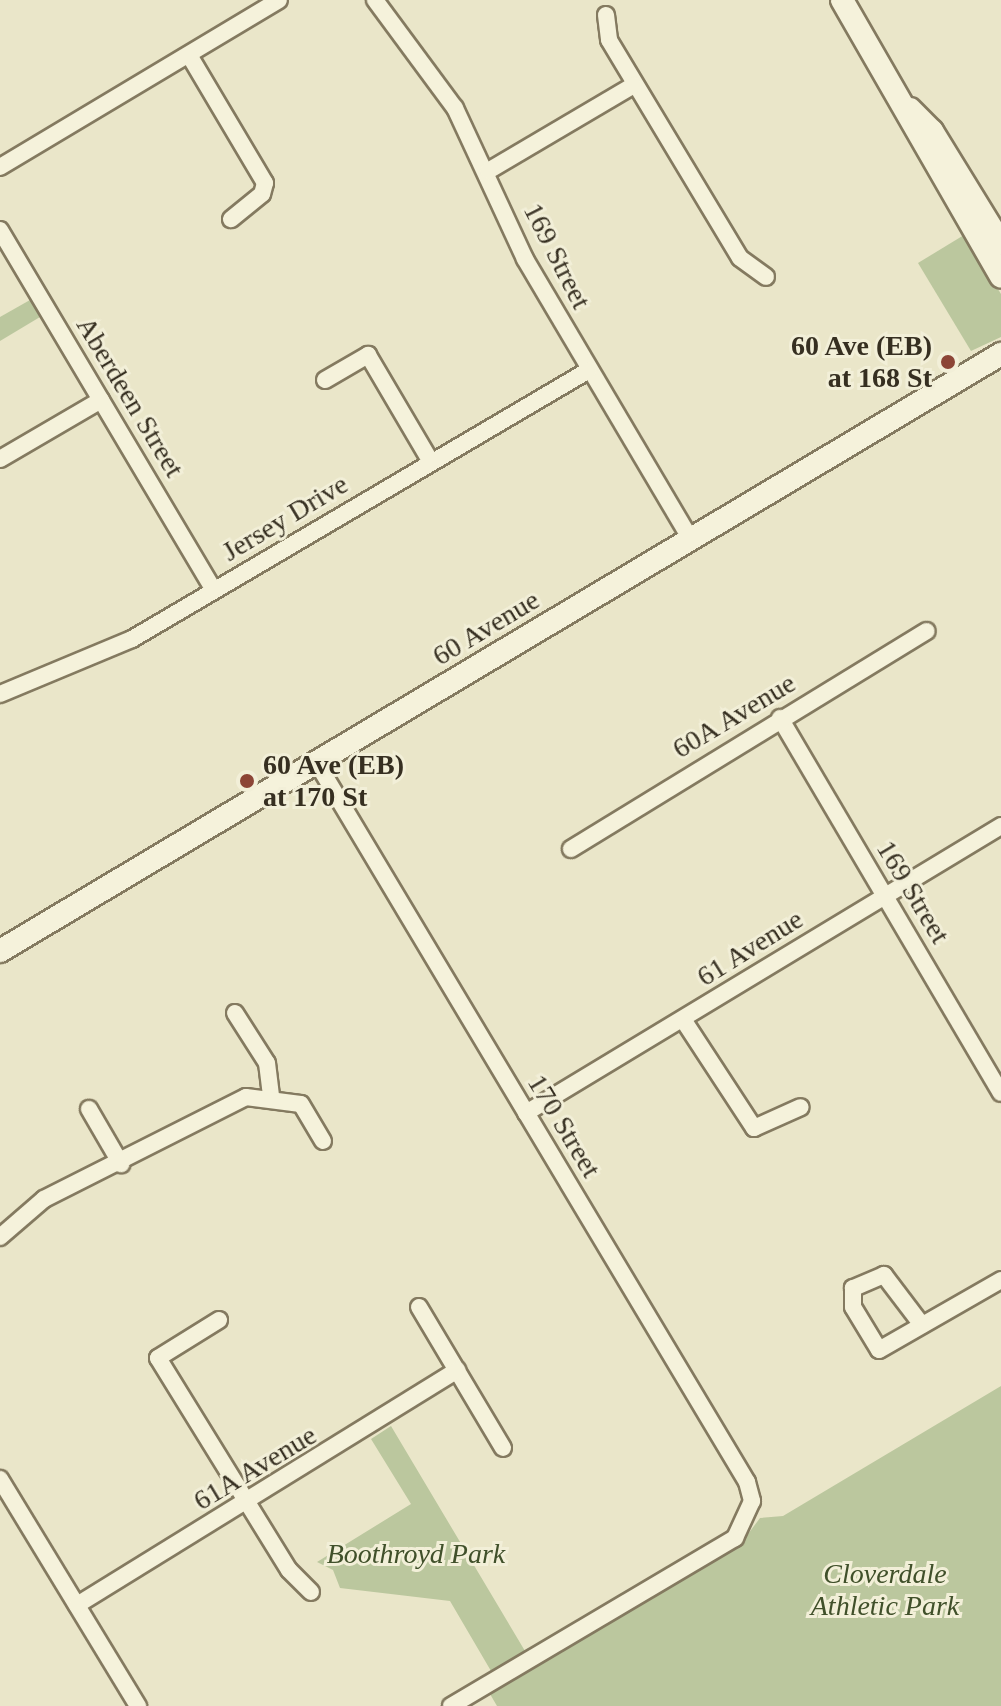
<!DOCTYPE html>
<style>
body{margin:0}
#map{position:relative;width:1001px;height:1706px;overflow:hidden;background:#eae6c9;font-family:Georgia,serif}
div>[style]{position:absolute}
.green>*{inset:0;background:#bbc79e}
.roads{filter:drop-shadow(2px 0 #847a60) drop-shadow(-2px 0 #847a60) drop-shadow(0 2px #847a60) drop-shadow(0 -2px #847a60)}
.street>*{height:16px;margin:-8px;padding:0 8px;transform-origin:8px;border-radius:8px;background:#f5f2db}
.secondary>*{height:22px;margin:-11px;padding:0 11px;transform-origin:11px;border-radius:11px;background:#f5f2db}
.dots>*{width:22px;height:22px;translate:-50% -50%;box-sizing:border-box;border:4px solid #f2efd8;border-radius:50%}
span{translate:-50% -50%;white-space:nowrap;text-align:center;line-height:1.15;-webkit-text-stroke:6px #f2efd8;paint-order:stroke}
.street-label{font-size:28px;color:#362f21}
.poi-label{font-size:28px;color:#362f21;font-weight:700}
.right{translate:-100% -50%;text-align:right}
.left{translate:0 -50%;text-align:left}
.park-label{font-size:28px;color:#40502a;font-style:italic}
</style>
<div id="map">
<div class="green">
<i style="clip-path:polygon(964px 235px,1001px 294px,1001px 337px,971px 351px,918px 263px)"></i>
<i style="clip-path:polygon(30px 300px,40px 317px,0 341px,0 317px)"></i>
<i style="clip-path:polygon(1001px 1386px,1001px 1706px,497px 1706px,490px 1694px,739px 1546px,760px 1518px,783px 1516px)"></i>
<i style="clip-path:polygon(391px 1426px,525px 1651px,491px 1671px,450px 1601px,340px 1588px,333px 1570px,317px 1562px,411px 1504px,371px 1439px)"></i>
</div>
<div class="roads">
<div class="street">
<i style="left:375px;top:0;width:134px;rotate:53.5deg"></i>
<i style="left:455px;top:108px;width:166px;rotate:65.1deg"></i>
<i style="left:525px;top:259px;width:326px;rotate:59.4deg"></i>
<i style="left:606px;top:15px;width:25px;rotate:83deg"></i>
<i style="left:609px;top:40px;width:254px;rotate:59deg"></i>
<i style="left:740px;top:258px;width:32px;rotate:36deg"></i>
<i style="left:189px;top:55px;width:149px;rotate:59.3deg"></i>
<i style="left:265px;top:183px;width:11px;rotate:105deg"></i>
<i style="left:262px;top:194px;width:40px;rotate:141deg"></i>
<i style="left:0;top:167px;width:325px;rotate:-30.9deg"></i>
<i style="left:488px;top:171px;width:169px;rotate:-30.5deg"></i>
<i style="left:0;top:230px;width:419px;rotate:59.3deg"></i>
<i style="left:325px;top:380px;width:50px;rotate:-30.2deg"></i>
<i style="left:368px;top:355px;width:124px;rotate:59.5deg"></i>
<i style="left:0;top:459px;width:117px;rotate:-30.3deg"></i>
<i style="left:0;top:694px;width:143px;rotate:-22.6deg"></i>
<i style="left:132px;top:639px;width:530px;rotate:-30.48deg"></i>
<i style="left:780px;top:718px;width:435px;rotate:59.5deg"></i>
<i style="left:317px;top:763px;width:838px;rotate:59.12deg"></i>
<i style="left:747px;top:1482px;width:20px;rotate:75deg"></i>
<i style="left:752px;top:1501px;width:41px;rotate:114.7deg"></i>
<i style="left:735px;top:1538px;width:330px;rotate:149.4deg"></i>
<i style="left:571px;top:849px;width:417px;rotate:-31.5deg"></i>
<i style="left:235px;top:1013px;width:59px;rotate:57.4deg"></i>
<i style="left:267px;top:1063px;width:32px;rotate:83deg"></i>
<i style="left:684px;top:1021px;width:128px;rotate:56.8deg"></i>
<i style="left:754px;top:1128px;width:51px;rotate:-24.1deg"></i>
<i style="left:89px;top:1109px;width:64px;rotate:59.8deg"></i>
<i style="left:526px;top:1113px;width:555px;rotate:-31.14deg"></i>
<i style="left:0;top:1237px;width:58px;rotate:-40.8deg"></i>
<i style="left:44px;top:1199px;width:226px;rotate:-26.8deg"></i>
<i style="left:246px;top:1097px;width:55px;rotate:7.3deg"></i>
<i style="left:301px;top:1104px;width:43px;rotate:59.3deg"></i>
<i style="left:419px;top:1307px;width:164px;rotate:59.2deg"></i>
<i style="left:219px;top:1320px;width:72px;rotate:148.1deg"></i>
<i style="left:158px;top:1358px;width:249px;rotate:58.3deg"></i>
<i style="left:289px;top:1570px;width:31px;rotate:45deg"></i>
<i style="left:922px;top:1325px;width:63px;rotate:-127.2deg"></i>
<i style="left:884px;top:1275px;width:34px;rotate:157deg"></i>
<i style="left:853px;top:1288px;width:19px;rotate:90deg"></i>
<i style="left:853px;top:1307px;width:50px;rotate:58.8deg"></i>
<i style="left:879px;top:1350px;width:141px;rotate:-29.8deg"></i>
<i style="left:0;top:1479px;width:266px;rotate:58.7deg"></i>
<i style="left:77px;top:1605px;width:447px;rotate:-31.7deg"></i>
</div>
<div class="secondary">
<i style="left:842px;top:0;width:319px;rotate:60.1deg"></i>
<i style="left:910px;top:109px;width:31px;rotate:45deg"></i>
<i style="left:932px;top:131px;width:132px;rotate:58.4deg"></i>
<i style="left:0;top:951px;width:1166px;rotate:-30.81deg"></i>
</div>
</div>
<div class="dots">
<i style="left:948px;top:362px;background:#8c4536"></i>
<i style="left:247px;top:781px;background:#8c4536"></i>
</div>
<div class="street-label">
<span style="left:557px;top:256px;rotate:63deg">169 Street</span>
<span style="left:130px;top:397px;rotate:59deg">Aberdeen Street</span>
<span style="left:285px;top:518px;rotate:-31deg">Jersey Drive</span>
<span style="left:486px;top:628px;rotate:-31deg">60 Avenue</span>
<span style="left:734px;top:716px;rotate:-31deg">60A Avenue</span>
<span style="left:913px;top:892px;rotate:59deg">169 Street</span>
<span style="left:750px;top:948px;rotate:-32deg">61 Avenue</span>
<span style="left:564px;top:1126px;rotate:59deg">170 Street</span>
<span style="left:255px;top:1468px;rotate:-31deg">61A Avenue</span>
</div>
<div class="poi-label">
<span class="right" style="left:932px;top:362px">60 Ave (EB)<br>at 168 St</span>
<span class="left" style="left:263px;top:781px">60 Ave (EB)<br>at 170 St</span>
</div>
<div class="park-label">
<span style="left:416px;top:1554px">Boothroyd Park</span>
<span style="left:885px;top:1590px">Cloverdale<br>Athletic Park</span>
</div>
</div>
